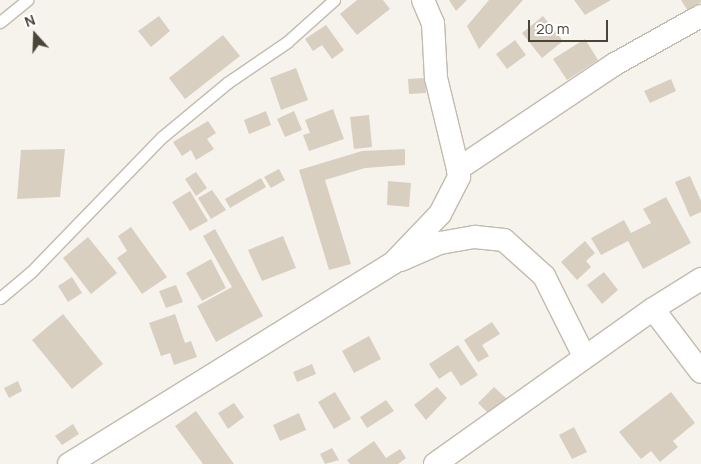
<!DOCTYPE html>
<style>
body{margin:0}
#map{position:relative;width:701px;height:464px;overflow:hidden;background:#f6f3ec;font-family:Manrope,sans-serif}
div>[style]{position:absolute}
.building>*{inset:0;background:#d8cfc1}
.roads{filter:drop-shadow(1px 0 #c2bbae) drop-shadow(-1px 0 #c2bbae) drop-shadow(0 1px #c2bbae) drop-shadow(0 -1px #c2bbae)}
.service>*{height:11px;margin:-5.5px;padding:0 5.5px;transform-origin:5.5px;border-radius:5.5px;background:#fff}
.minor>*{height:22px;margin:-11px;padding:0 11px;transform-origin:11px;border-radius:11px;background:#fff}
span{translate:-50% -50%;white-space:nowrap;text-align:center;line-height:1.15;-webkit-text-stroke:4px #fff;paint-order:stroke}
.north{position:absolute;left:10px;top:10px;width:50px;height:50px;-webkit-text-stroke:4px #fff;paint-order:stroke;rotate:340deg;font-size:14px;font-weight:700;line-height:20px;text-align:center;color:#4b4439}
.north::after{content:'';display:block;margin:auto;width:18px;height:22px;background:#4b4439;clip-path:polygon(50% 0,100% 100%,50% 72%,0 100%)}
.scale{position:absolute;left:528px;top:20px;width:80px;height:22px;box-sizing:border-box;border:2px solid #4b4439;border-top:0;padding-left:6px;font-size:15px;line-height:18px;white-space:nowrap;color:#4b4439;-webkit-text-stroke:4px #fff;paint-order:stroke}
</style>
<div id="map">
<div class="building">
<i style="clip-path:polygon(357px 0,383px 0,390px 9px,357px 35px,340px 14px)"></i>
<i style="clip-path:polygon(449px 0,467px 0,456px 11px)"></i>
<i style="clip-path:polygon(489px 0,523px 0,479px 49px,467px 26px)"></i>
<i style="clip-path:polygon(574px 0,611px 0,585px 15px)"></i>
<i style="clip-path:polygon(681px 0,701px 0,701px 2px,688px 11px)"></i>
<i style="clip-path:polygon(159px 16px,170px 31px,151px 47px,138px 31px)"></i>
<i style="clip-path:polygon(543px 16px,563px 41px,542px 58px,522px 33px)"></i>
<i style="clip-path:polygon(326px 25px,344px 50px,332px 59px,322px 45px,313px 51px,305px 39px)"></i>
<i style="clip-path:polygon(223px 35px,240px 56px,185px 99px,169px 78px)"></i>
<i style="clip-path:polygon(585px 39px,598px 60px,567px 80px,553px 59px)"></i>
<i style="clip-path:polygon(515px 40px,526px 55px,507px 69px,496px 54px)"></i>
<i style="clip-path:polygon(296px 68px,308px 100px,281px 110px,270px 78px)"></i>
<i style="clip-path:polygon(425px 78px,426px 93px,409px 94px,408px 79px)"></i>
<i style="clip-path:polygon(671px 79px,676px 91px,650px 103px,644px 91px)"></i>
<i style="clip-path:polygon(333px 109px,344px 139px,309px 151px,303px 135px,310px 133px,305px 120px)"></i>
<i style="clip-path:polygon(266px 111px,271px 125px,249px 134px,244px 120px)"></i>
<i style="clip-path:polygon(294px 111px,302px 130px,285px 137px,277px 119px)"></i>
<i style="clip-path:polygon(369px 115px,372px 147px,354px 149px,350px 117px)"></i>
<i style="clip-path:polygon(208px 121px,216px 133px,207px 139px,214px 149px,196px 160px,191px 150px,182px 156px,173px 142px)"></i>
<i style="clip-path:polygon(65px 149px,60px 197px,17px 199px,21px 150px)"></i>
<i style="clip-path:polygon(405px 149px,405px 165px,365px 168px,325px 180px,351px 264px,329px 270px,299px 170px,362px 151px)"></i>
<i style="clip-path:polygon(279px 169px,285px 180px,271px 188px,264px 177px)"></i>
<i style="clip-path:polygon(196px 172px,207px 188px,196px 196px,185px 179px)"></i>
<i style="clip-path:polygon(690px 176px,701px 201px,701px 212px,690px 217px,675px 182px)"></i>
<i style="clip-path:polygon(261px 178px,266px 187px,230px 208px,225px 199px)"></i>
<i style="clip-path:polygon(388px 181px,411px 183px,409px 207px,387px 205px)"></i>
<i style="clip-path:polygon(212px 190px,226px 210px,211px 219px,198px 198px)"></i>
<i style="clip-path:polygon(190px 191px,208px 221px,190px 231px,172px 202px)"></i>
<i style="clip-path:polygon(666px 197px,691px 243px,643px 269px,628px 241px,601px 255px,591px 238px,624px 220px,631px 233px,651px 223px,643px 209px)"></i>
<i style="clip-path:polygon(131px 227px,167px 277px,142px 294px,117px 258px,127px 251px,118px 236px)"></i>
<i style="clip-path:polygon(215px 229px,263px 316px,216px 342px,197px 306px,232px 287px,203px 236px)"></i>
<i style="clip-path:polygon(283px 236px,296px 268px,262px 281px,248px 250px)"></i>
<i style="clip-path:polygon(88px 237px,117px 273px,91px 294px,63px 258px)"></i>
<i style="clip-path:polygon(585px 241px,595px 253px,586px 261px,591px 267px,577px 280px,561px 262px)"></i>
<i style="clip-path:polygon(211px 259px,226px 288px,202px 301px,186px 273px)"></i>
<i style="clip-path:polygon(604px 272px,618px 290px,602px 304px,587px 285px)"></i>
<i style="clip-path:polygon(72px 277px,82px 293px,68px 302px,58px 286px)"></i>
<i style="clip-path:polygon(176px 285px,183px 302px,166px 308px,159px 291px)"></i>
<i style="clip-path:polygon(63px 314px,103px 364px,72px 389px,32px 340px)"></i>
<i style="clip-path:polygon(175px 314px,185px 343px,191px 341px,197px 357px,174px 365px,170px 353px,161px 356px,149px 323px)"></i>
<i style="clip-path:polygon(492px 322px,500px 334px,482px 345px,489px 356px,478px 362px,464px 340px)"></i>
<i style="clip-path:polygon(369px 336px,381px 359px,354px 373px,342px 351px)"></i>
<i style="clip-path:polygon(458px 345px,478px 375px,461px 386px,451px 371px,439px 379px,429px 364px)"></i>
<i style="clip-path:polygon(312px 364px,316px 374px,297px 382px,293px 372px)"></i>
<i style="clip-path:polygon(18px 381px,22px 391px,9px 398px,4px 388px)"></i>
<i style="clip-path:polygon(437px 387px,447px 398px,426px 420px,414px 405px)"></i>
<i style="clip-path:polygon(494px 387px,508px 400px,492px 417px,478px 403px)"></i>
<i style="clip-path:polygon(335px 392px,351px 419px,334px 429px,318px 402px)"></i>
<i style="clip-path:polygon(671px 392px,695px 423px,673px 441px,678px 447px,660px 462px,651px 451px,641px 459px,619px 432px)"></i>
<i style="clip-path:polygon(386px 400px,394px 411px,367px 428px,360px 417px)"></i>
<i style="clip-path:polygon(234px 403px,244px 417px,228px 429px,218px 413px)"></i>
<i style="clip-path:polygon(196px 411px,234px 464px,203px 464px,175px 426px)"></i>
<i style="clip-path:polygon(299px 413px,306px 430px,280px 441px,273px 425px)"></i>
<i style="clip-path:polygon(73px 424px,79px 434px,62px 445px,55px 436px)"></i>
<i style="clip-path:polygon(574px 427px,587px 452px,572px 459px,559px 435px)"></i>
<i style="clip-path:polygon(374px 441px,386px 458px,400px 449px,406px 458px,398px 464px,350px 464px,347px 460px)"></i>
<i style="clip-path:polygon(332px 448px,339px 460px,325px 464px,320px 454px)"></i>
</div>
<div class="roads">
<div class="service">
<i style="left:0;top:22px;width:35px;rotate:-39deg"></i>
<i style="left:0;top:298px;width:40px;rotate:-40deg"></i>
<i style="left:31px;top:272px;width:188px;rotate:-45.9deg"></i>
<i style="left:162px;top:137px;width:85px;rotate:-39.7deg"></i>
<i style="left:227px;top:83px;width:73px;rotate:-34.3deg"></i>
<i style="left:287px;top:42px;width:63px;rotate:-41.8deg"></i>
</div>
<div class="minor">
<i style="left:423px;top:0;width:25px;rotate:67deg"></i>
<i style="left:433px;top:23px;width:55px;rotate:86.9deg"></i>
<i style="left:436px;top:78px;width:94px;rotate:76.4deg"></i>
<i style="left:401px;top:260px;width:43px;rotate:-23.6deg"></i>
<i style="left:440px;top:243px;width:36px;rotate:-10deg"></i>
<i style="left:475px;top:237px;width:29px;rotate:6deg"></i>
<i style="left:504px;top:240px;width:54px;rotate:42deg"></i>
<i style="left:544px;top:276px;width:89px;rotate:63.4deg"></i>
<i style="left:653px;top:309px;width:79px;rotate:52.7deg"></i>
<i style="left:69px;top:464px;width:381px;rotate:-31.8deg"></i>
<i style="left:393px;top:263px;width:68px;rotate:-46.2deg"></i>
<i style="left:440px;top:214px;width:42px;rotate:-62.8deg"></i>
<i style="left:459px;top:177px;width:8px;rotate:-97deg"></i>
<i style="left:458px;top:169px;width:189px;rotate:-33.8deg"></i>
<i style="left:615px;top:64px;width:98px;rotate:-29.2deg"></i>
<i style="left:435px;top:464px;width:267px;rotate:-35.4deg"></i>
<i style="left:653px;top:309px;width:57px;rotate:-32deg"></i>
</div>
</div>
<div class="north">N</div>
<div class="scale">20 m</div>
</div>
